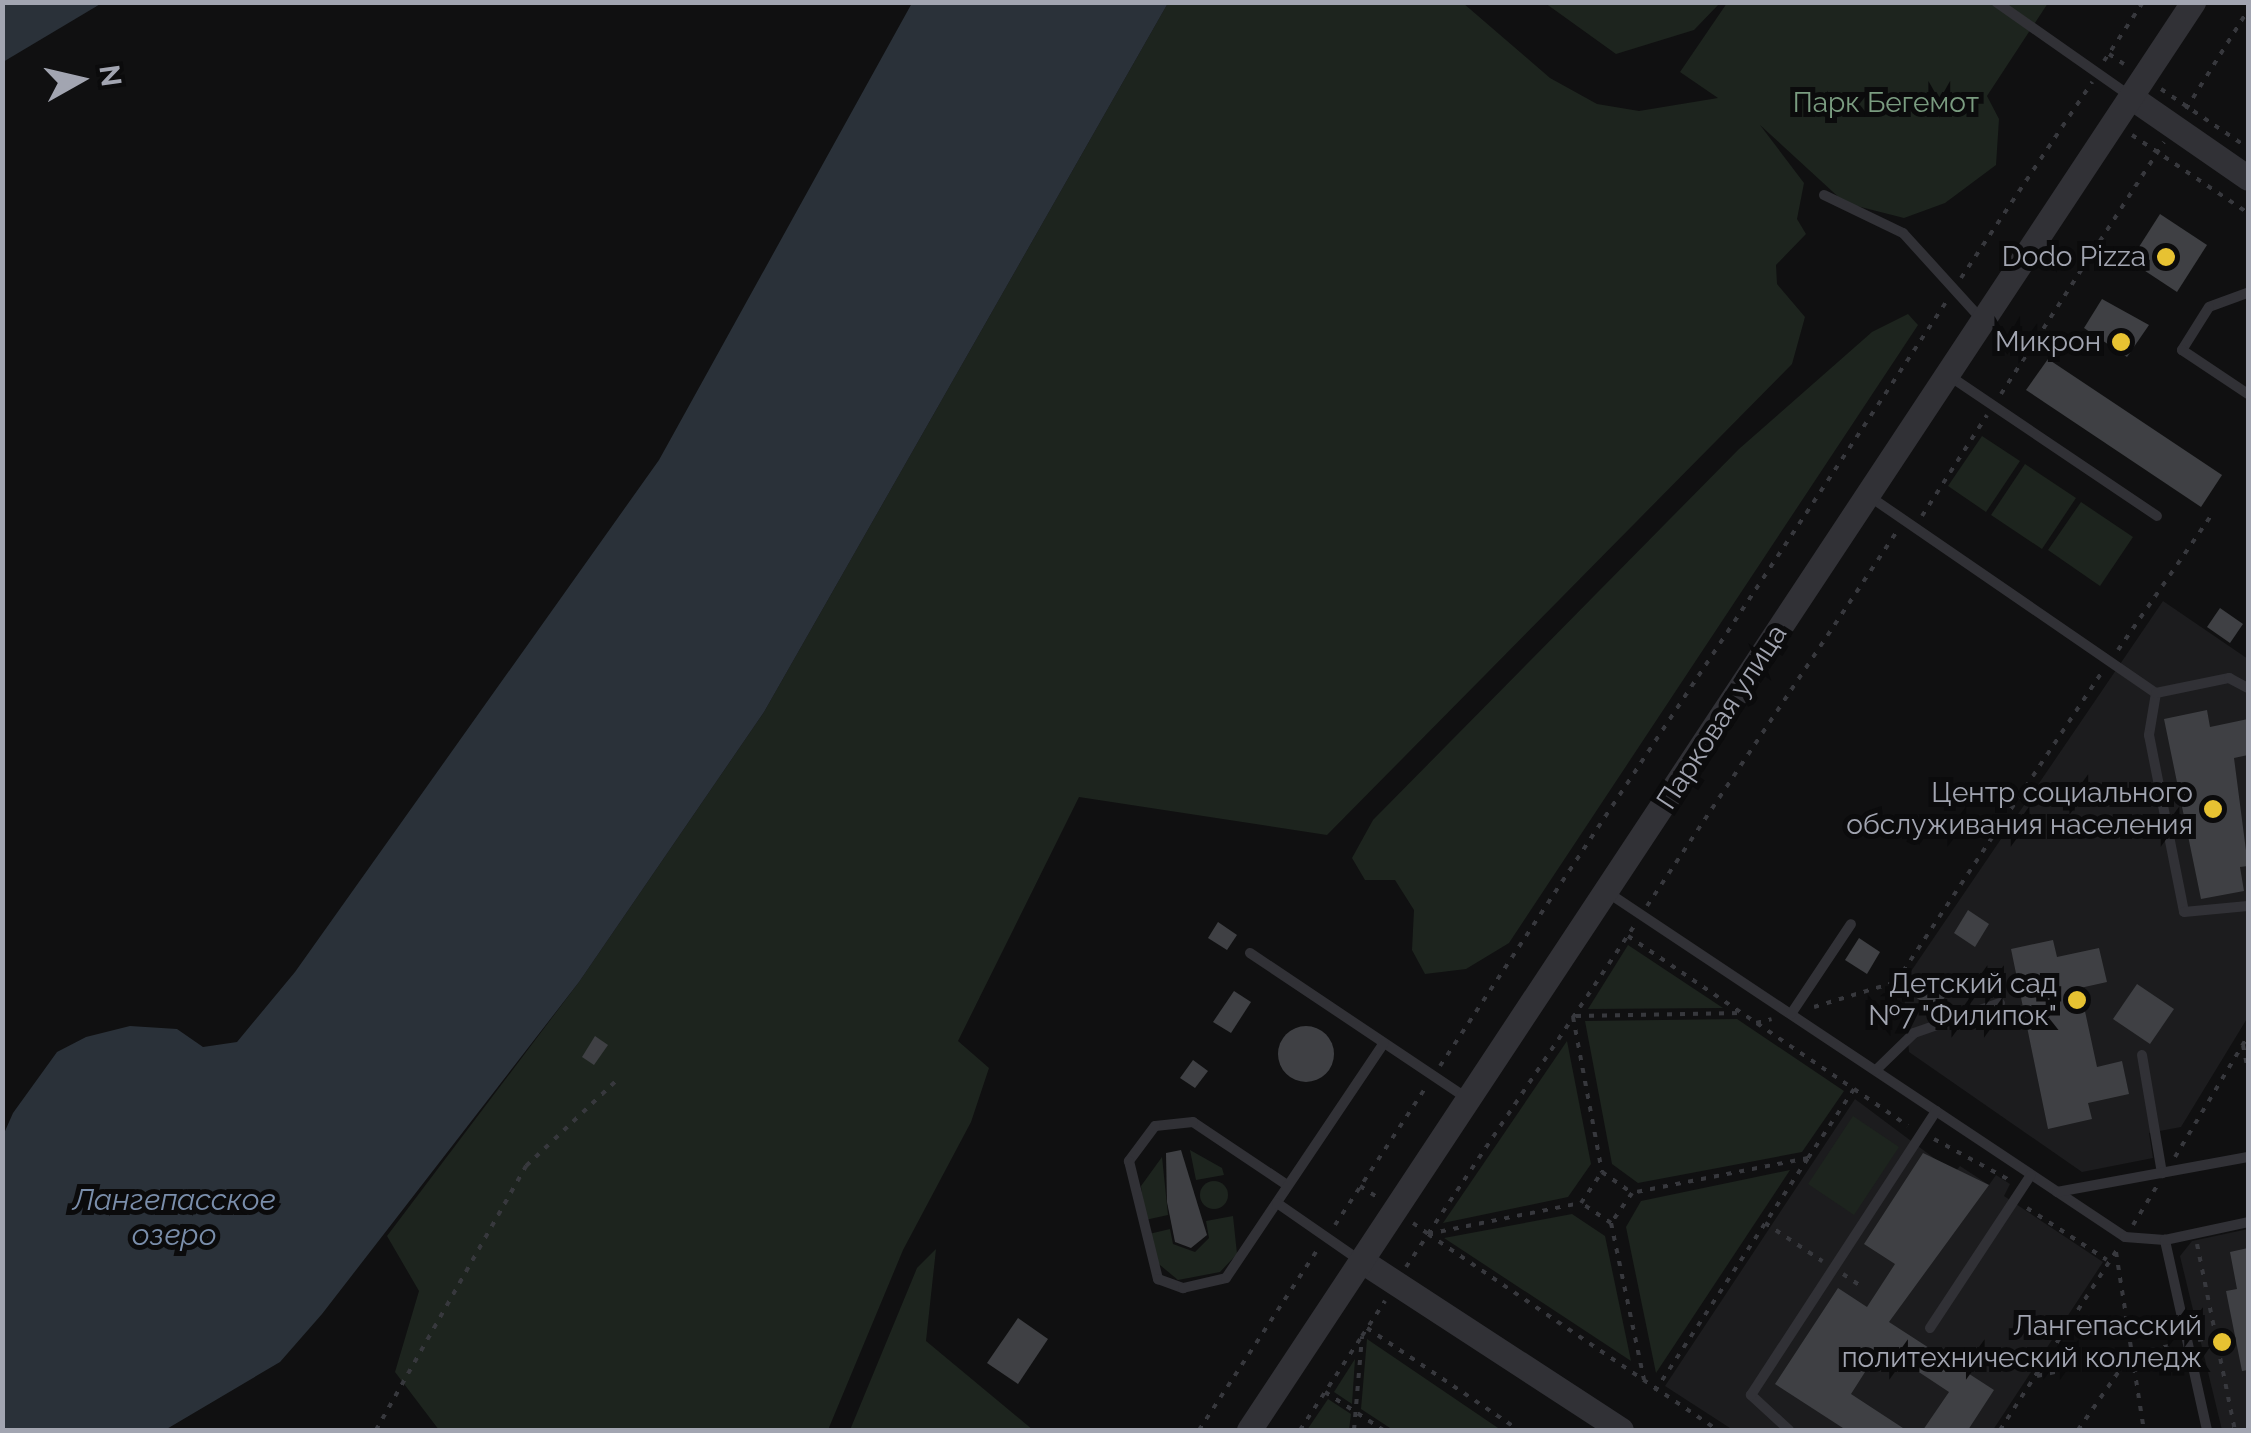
<!DOCTYPE html>
<meta charset="utf-8">
<style>
body{margin:0}
#map{position:relative;width:2251px;height:1433px;overflow:hidden;background:#101011;font-family:Raleway,sans-serif}
div>[style]{position:absolute}
.built>*{inset:0;background:#1c1c1e}
.green>*{inset:0;background:#1d241e}
.round{border-radius:50%}
.water>*{inset:0;background:#2a3139}
.building>*{inset:0;background:#3f4044}
.path>*{height:4px;margin-top:-2px;transform-origin:0;background:repeating-linear-gradient(90deg,#37383d 0 5px,transparent 0 13px)}
.service>*{height:10px;margin:-5px;padding:0 5px;transform-origin:5px;border-radius:5px;background:#313136}
.tertiary>*{height:25px;margin:-12.5px;padding:0 12.5px;transform-origin:12.5px;border-radius:12.5px;background:#313136}
.dots>*{width:28px;height:28px;translate:-50% -50%;box-sizing:border-box;border:5px solid #0b0b0c;border-radius:50%}
span{translate:-50% -50%;white-space:nowrap;text-align:center;line-height:1.15;-webkit-text-stroke:10px #0b0b0c;paint-order:stroke}
.park-label{font-size:28px;color:#7a9c80}
.poi-label{font-size:28px;color:#a2a5b1}
.right{translate:-100% -50%;text-align:right}
.street-label{font-size:28px;color:#a2a5b1}
.water-label{font-size:30px;color:#7a8eab;font-style:italic}
.frame{position:absolute;inset:0;border:5px solid #a2a5b1;pointer-events:none}
.north{position:absolute;left:30px;top:30px;width:100px;height:100px;-webkit-text-stroke:8px #0b0b0c;paint-order:stroke;rotate:82deg;font-size:28px;font-weight:700;line-height:40px;text-align:center;color:#a2a5b1}
.north::after{content:'';display:block;margin:auto;width:35px;height:45px;background:#a2a5b1;clip-path:polygon(50% 0,100% 100%,50% 72%,0 100%)}
</style>
<div id="map">
<div class="built">
<i style="clip-path:polygon(2163px 601px,2248px 659px,2248px 1017px,2181px 1127px,2149px 1133px,2153px 1158px,2082px 1172px,1909px 1052px,1903px 983px)"></i>
<i style="clip-path:polygon(1855px 1099px,1954px 1173px,1960px 1166px,1989px 1185px,1996px 1175px,2010px 1184px,2004px 1196px,2103px 1262px,1993px 1430px,1733px 1430px,1665px 1386px)"></i>
<i style="clip-path:polygon(2248px 1229px,2248px 1430px,2222px 1430px,2180px 1256px,2192px 1241px)"></i>
</div>
<div class="green">
<i style="clip-path:polygon(1168px 3px,1463px 3px,1550px 78px,1597px 104px,1639px 111px,1718px 98px,1680px 72px,1727px 3px,2048px 3px,1987px 96px,1999px 119px,1996px 165px,1945px 203px,1904px 218px,1845px 203px,1760px 125px,1804px 183px,1797px 219px,1806px 234px,1776px 265px,1777px 284px,1805px 317px,1792px 364px,1327px 835px,1079px 797px,958px 1041px,989px 1068px,971px 1122px,903px 1250px,828px 1430px,439px 1430px,395px 1372px,419px 1291px,387px 1236px,579px 982px,764px 712px)"></i>
<i style="clip-path:polygon(1545px 3px,1720px 3px,1694px 30px,1616px 54px)"></i>
<i style="clip-path:polygon(1908px 314px,1918px 325px,1509px 943px,1466px 969px,1425px 974px,1412px 950px,1414px 910px,1395px 880px,1365px 880px,1352px 858px,1373px 820px,1739px 449px,1872px 332px)"></i>
<i style="clip-path:polygon(1982px 436px,2020px 461px,1986px 512px,1948px 486px)"></i>
<i style="clip-path:polygon(2025px 464px,2076px 498px,2042px 549px,1991px 515px)"></i>
<i style="clip-path:polygon(2081px 502px,2133px 537px,2100px 586px,2048px 550px)"></i>
<i style="clip-path:polygon(1628px 945px,1723px 1008px,1588px 1009px)"></i>
<i style="clip-path:polygon(1737px 1019px,1844px 1091px,1802px 1152px,1638px 1183px,1612px 1164px,1585px 1021px)"></i>
<i style="clip-path:polygon(1567px 1041px,1591px 1164px,1568px 1197px,1443px 1223px)"></i>
<i style="clip-path:polygon(1853px 1116px,1899px 1147px,1854px 1215px,1808px 1184px)"></i>
<i style="clip-path:polygon(1190px 1150px,1222px 1168px,1224px 1175px,1196px 1180px)"></i>
<i style="clip-path:polygon(1162px 1157px,1168px 1215px,1145px 1220px,1141px 1186px)"></i>
<i style="clip-path:polygon(1790px 1170px,1656px 1373px,1626px 1227px,1641px 1201px)"></i>
<i class="round" style="left:1200px;top:1181px;width:28px;height:28px"></i>
<i style="clip-path:polygon(1572px 1214px,1605px 1236px,1631px 1361px,1444px 1238px)"></i>
<i style="clip-path:polygon(1233px 1216px,1237px 1254px,1220px 1272px,1178px 1280px,1154px 1260px,1149px 1234px,1170px 1229px,1173px 1244px,1195px 1252px,1209px 1238px,1206px 1221px)"></i>
<i style="clip-path:polygon(936px 1249px,926px 1341px,1033px 1430px,850px 1430px,917px 1268px)"></i>
<i style="clip-path:polygon(1367px 1339px,1501px 1430px,1390px 1428px,1361px 1409px)"></i>
<i style="clip-path:polygon(1355px 1359px,1352px 1404px,1334px 1392px)"></i>
<i style="clip-path:polygon(1328px 1399px,1351px 1414px,1349px 1430px,1307px 1430px)"></i>
</div>
<div class="water">
<i style="clip-path:polygon(3px 2px,102px 2px,102px 3px,3px 62px)"></i>
<i style="clip-path:polygon(912px 3px,1168px 3px,764px 712px,579px 982px,322px 1314px,280px 1362px,165px 1430px,3px 1430px,2px 1138px,13px 1113px,57px 1052px,86px 1037px,130px 1026px,177px 1029px,203px 1047px,237px 1042px,295px 972px,659px 460px)"></i>
</div>
<div class="building">
<i style="clip-path:polygon(2160px 214px,2207px 245px,2177px 292px,2130px 261px)"></i>
<i style="clip-path:polygon(2102px 299px,2149px 325px,2127px 357px,2084px 328px)"></i>
<i style="clip-path:polygon(2048px 359px,2222px 475px,2201px 507px,2026px 390px)"></i>
<i style="clip-path:polygon(2220px 608px,2243px 624px,2230px 643px,2207px 627px)"></i>
<i style="clip-path:polygon(2207px 710px,2210px 727px,2248px 719px,2248px 755px,2234px 758px,2248px 866px,2240px 867px,2244px 891px,2201px 899px,2164px 719px)"></i>
<i style="clip-path:polygon(1968px 910px,1989px 924px,1975px 947px,1954px 933px)"></i>
<i style="clip-path:polygon(1218px 922px,1237px 935px,1227px 950px,1208px 938px)"></i>
<i style="clip-path:polygon(1859px 938px,1880px 952px,1867px 974px,1845px 960px)"></i>
<i style="clip-path:polygon(2053px 940px,2057px 957px,2099px 948px,2107px 982px,2080px 988px,2097px 1067px,2122px 1061px,2129px 1094px,2088px 1103px,2092px 1119px,2048px 1129px,2011px 949px)"></i>
<i style="clip-path:polygon(1930px 974px,1951px 988px,1936px 1010px,1915px 997px)"></i>
<i style="clip-path:polygon(2137px 984px,2174px 1009px,2150px 1044px,2113px 1019px)"></i>
<i style="clip-path:polygon(1234px 991px,1251px 1002px,1231px 1033px,1213px 1022px)"></i>
<i class="round" style="left:1278px;top:1026px;width:56px;height:56px"></i>
<i style="clip-path:polygon(595px 1036px,608px 1045px,594px 1065px,582px 1057px)"></i>
<i style="clip-path:polygon(1193px 1060px,1208px 1071px,1195px 1088px,1180px 1078px)"></i>
<i style="clip-path:polygon(1181px 1150px,1207px 1235px,1191px 1248px,1175px 1242px,1167px 1202px,1166px 1153px)"></i>
<i style="clip-path:polygon(1923px 1153px,1989px 1185px,1889px 1322px,1994px 1390px,1968px 1430px,1923px 1430px,1949px 1392px,1881px 1347px,1851px 1394px,1906px 1430px,1846px 1430px,1775px 1384px,1838px 1288px,1867px 1307px,1895px 1264px,1864px 1244px)"></i>
<i style="clip-path:polygon(2248px 1248px,2248px 1370px,2242px 1371px,2226px 1291px,2237px 1289px,2230px 1252px)"></i>
<i style="clip-path:polygon(1018px 1318px,1048px 1339px,1018px 1384px,987px 1363px)"></i>
</div>
<div class="path">
<i style="left:2109px;top:54px;width:18px;rotate:34deg"></i>
<i style="left:2104px;top:61px;width:71px;rotate:-56.5deg"></i>
<i style="left:2161px;top:89px;width:105px;rotate:34.1deg"></i>
<i style="left:2186px;top:109px;width:117px;rotate:-57.9deg"></i>
<i style="left:2132px;top:135px;width:140px;rotate:33.9deg"></i>
<i style="left:1961px;top:278px;width:236px;rotate:-56.2deg"></i>
<i style="left:2001px;top:394px;width:300px;rotate:-57.1deg"></i>
<i style="left:1922px;top:516px;width:120px;rotate:-57.2deg"></i>
<i style="left:2118px;top:650px;width:165px;rotate:-55.3deg"></i>
<i style="left:1647px;top:906px;width:451px;rotate:-56.3deg"></i>
<i style="left:1628px;top:936px;width:273px;rotate:34.1deg"></i>
<i style="left:1854px;top:1089px;width:83px;rotate:123.7deg"></i>
<i style="left:1808px;top:1158px;width:179px;rotate:168.8deg"></i>
<i style="left:1814px;top:1007px;width:86px;rotate:-17deg"></i>
<i style="left:1896px;top:982px;width:370px;rotate:-56.4deg"></i>
<i style="left:1576px;top:1016px;width:165px;rotate:-1deg"></i>
<i style="left:1573px;top:1017px;width:158px;rotate:79.4deg"></i>
<i style="left:1602px;top:1172px;width:37px;rotate:35deg"></i>
<i style="left:1632px;top:1193px;width:37px;rotate:125deg"></i>
<i style="left:1611px;top:1223px;width:36px;rotate:-146deg"></i>
<i style="left:1581px;top:1203px;width:37px;rotate:-56deg"></i>
<i style="left:1756px;top:1023px;width:16px;rotate:-14deg"></i>
<i style="left:2243px;top:1045px;width:26px;rotate:79deg"></i>
<i style="left:1440px;top:1066px;width:920px;rotate:-56.48deg"></i>
<i style="left:1854px;top:1089px;width:65px;rotate:34.4deg"></i>
<i style="left:1934px;top:1139px;width:90px;rotate:28.6deg"></i>
<i style="left:2175px;top:1157px;width:141px;rotate:-58.9deg"></i>
<i style="left:1360px;top:1186px;width:20px;rotate:33deg"></i>
<i style="left:2027px;top:1208px;width:95px;rotate:33deg"></i>
<i style="left:1413px;top:1223px;width:19px;rotate:36deg"></i>
<i style="left:1428px;top:1234px;width:156px;rotate:-11.5deg"></i>
<i style="left:1611px;top:1223px;width:160px;rotate:78.1deg"></i>
<i style="left:1765px;top:1223px;width:69px;rotate:33.7deg"></i>
<i style="left:1335px;top:1225px;width:165px;rotate:-56.6deg"></i>
<i style="left:2133px;top:1225px;width:46px;rotate:-58.4deg"></i>
<i style="left:1428px;top:1234px;width:371px;rotate:-56.2deg"></i>
<i style="left:2197px;top:1244px;width:190px;rotate:78.5deg"></i>
<i style="left:2116px;top:1252px;width:180px;rotate:81.1deg"></i>
<i style="left:1406px;top:1267px;width:40px;rotate:-56deg"></i>
<i style="left:1428px;top:1234px;width:349px;rotate:34.1deg"></i>
<i style="left:1843px;top:1274px;width:25px;rotate:34deg"></i>
<i style="left:1367px;top:1328px;width:183px;rotate:33.9deg"></i>
<i style="left:2198px;top:1340px;width:31px;rotate:-11deg"></i>
<i style="left:2037px;top:1376px;width:140px;rotate:-12.8deg"></i>
<i style="left:1655px;top:1391px;width:279px;rotate:-56.7deg"></i>
<i style="left:1325px;top:1392px;width:69px;rotate:33.2deg"></i>
<i style="left:376px;top:1430px;width:304px;rotate:-60.4deg"></i>
<i style="left:526px;top:1166px;width:127px;rotate:-43.4deg"></i>
<i style="left:1199px;top:1430px;width:217px;rotate:-56.7deg"></i>
<i style="left:1300px;top:1430px;width:109px;rotate:-56.6deg"></i>
<i style="left:1354px;top:1430px;width:94px;rotate:-85.1deg"></i>
<i style="left:1362px;top:1336px;width:42px;rotate:-56.7deg"></i>
<i style="left:2000px;top:1430px;width:215px;rotate:-57deg"></i>
<i style="left:2078px;top:1430px;width:93px;rotate:-55.1deg"></i>
</div>
<div class="service">
<i style="left:1996px;top:2px;width:164px;rotate:35deg"></i>
<i style="left:1824px;top:195px;width:88px;rotate:25.7deg"></i>
<i style="left:1903px;top:233px;width:119px;rotate:47.7deg"></i>
<i style="left:2247px;top:293px;width:40px;rotate:159.8deg"></i>
<i style="left:2209px;top:307px;width:51px;rotate:122.1deg"></i>
<i style="left:2182px;top:350px;width:79px;rotate:33.7deg"></i>
<i style="left:1948px;top:375px;width:252px;rotate:34deg"></i>
<i style="left:1869px;top:496px;width:348px;rotate:34.5deg"></i>
<i style="left:2156px;top:693px;width:43px;rotate:99.5deg"></i>
<i style="left:2149px;top:735px;width:180px;rotate:78.8deg"></i>
<i style="left:2184px;top:912px;width:64px;rotate:-5.4deg"></i>
<i style="left:2156px;top:693px;width:75px;rotate:-11.6deg"></i>
<i style="left:2229px;top:678px;width:21px;rotate:28deg"></i>
<i style="left:1607px;top:892px;width:622px;rotate:33.66deg"></i>
<i style="left:2125px;top:1237px;width:40px;rotate:4.3deg"></i>
<i style="left:1250px;top:953px;width:262px;rotate:33.8deg"></i>
<i style="left:1791px;top:1014px;width:108px;rotate:-56.3deg"></i>
<i style="left:2142px;top:1055px;width:120px;rotate:80.4deg"></i>
<i style="left:1876px;top:1070px;width:53px;rotate:-44.2deg"></i>
<i style="left:1914px;top:1033px;width:91px;rotate:-19.2deg"></i>
<i style="left:1287px;top:1185px;width:113px;rotate:-146.2deg"></i>
<i style="left:1193px;top:1122px;width:38px;rotate:174deg"></i>
<i style="left:1155px;top:1126px;width:44px;rotate:126.6deg"></i>
<i style="left:1129px;top:1161px;width:122px;rotate:76.2deg"></i>
<i style="left:1158px;top:1279px;width:27px;rotate:20deg"></i>
<i style="left:1183px;top:1288px;width:44px;rotate:-13.1deg"></i>
<i style="left:1226px;top:1278px;width:283px;rotate:-56.1deg"></i>
<i style="left:2057px;top:1192px;width:194px;rotate:-10.4deg"></i>
<i style="left:1277px;top:1203px;width:98px;rotate:34.7deg"></i>
<i style="left:1930px;top:1328px;width:183px;rotate:-56.6deg"></i>
<i style="left:1789px;top:1430px;width:52px;rotate:-137.4deg"></i>
<i style="left:1751px;top:1395px;width:339px;rotate:-56.9deg"></i>
<i style="left:2207px;top:1430px;width:195px;rotate:-102.5deg"></i>
<i style="left:2165px;top:1240px;width:85px;rotate:-12.2deg"></i>
</div>
<div class="tertiary">
<i style="left:2131px;top:97px;width:142px;rotate:34.7deg"></i>
<i style="left:1362px;top:1261px;width:309px;rotate:33.1deg"></i>
<i style="left:1249px;top:1430px;width:1712px;rotate:-56.53deg"></i>
</div>
<div class="dots">
<i style="left:2166px;top:257px;background:#e7c232"></i>
<i style="left:2121px;top:342px;background:#e7c232"></i>
<i style="left:2213px;top:809px;background:#e7c232"></i>
<i style="left:2077px;top:1000px;background:#e7c232"></i>
<i style="left:2222px;top:1342px;background:#e7c232"></i>
</div>
<div class="park-label">
<span style="left:1886px;top:103px">Парк Бегемот</span>
</div>
<div class="poi-label">
<span class="right" style="left:2146px;top:257px">Dodo Pizza</span>
<span class="right" style="left:2101px;top:342px">Микрон</span>
<span class="right" style="left:2193px;top:809px">Центр социального<br>обслуживания населения</span>
<span class="right" style="left:2057px;top:1000px">Детский сад<br>№7 "Филипок"</span>
<span class="right" style="left:2202px;top:1342px">Лангепасский<br>политехнический колледж</span>
</div>
<div class="street-label">
<span style="left:1722px;top:717px;rotate:-57deg">Парковая улица</span>
</div>
<div class="water-label">
<span style="left:174px;top:1217px">Лангепасское<br>озеро</span>
</div>
<div class="frame"></div>
<div class="north">N</div>
</div>
